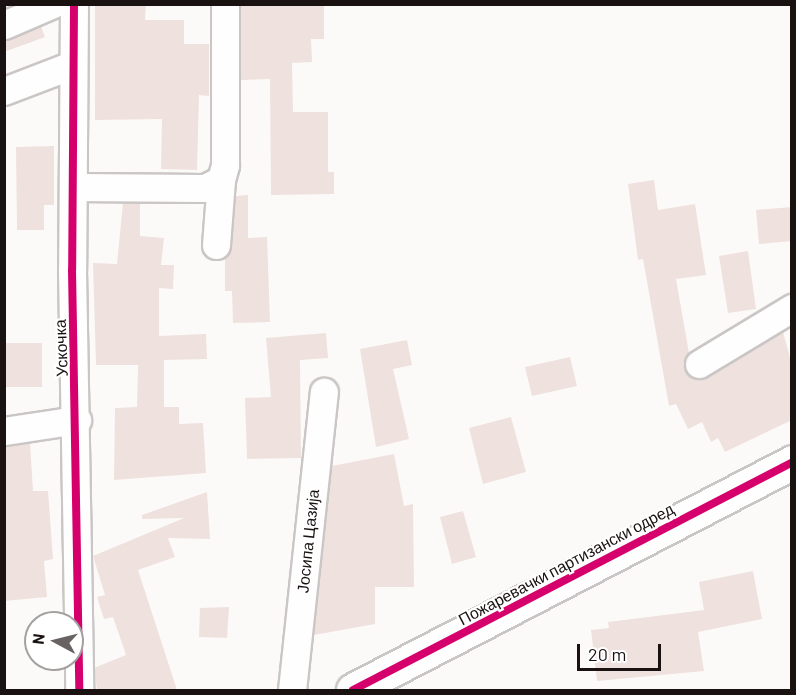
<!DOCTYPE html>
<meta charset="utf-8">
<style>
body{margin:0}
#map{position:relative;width:796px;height:695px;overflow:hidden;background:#fcfaf9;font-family:Barlow,sans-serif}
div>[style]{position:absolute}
.building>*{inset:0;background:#efe1dd}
.roads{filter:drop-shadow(2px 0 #cac6c5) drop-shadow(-2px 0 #cac6c5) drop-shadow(0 2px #cac6c5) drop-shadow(0 -2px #cac6c5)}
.street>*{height:27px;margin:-13.5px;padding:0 13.5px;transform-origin:13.5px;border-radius:13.5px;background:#fffefe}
.secondary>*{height:33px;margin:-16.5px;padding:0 16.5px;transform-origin:16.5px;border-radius:16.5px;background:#fffefe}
.cycleway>*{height:8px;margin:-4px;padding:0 4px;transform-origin:4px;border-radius:4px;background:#d6006c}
span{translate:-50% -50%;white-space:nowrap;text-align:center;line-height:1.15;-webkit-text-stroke:4.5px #fff;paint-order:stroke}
.street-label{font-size:16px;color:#191211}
.frame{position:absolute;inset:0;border:6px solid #191211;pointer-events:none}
.north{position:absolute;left:24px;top:611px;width:60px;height:60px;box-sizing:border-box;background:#fff;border:2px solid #a3a0a0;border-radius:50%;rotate:277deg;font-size:16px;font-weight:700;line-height:24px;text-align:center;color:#191211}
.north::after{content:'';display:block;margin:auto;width:21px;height:27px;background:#686362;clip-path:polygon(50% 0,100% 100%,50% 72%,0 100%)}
.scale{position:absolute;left:577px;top:644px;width:84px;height:27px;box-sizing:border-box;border:3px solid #191211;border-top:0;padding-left:8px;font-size:18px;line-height:21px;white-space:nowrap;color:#191211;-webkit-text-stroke:4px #fff;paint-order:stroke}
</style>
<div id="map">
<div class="building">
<i style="clip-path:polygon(95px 4px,146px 4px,145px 20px,184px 20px,184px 44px,209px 44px,209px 96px,199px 95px,197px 170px,161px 169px,162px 119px,95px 120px)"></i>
<i style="clip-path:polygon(241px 4px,324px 4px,324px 39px,311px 39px,312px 62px,292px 63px,293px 112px,328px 112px,328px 172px,334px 172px,334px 194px,271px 195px,270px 79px,241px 80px)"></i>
<i style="clip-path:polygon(41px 26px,45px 37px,4px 52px,4px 40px)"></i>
<i style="clip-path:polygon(54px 146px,54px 205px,44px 205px,44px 230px,17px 230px,16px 147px)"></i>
<i style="clip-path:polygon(654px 180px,658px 210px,695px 204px,706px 275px,676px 279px,689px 353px,683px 364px,686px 373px,692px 378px,707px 378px,783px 332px,792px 365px,792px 420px,725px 452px,718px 438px,711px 442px,702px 422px,688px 429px,676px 404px,669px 406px,643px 259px,638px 260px,628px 184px)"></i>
<i style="clip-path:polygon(248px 195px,248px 238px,267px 237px,270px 322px,233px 323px,232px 291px,225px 291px,225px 258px,232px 246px,236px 196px)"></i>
<i style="clip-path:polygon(123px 203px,140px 203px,140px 236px,164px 238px,161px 265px,174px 265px,173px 289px,159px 288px,159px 336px,206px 334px,207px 359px,164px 360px,164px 407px,179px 407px,179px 424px,203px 423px,206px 473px,114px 480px,115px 408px,137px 407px,138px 365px,96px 365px,93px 263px,117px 264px)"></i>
<i style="clip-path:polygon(792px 207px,792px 241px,759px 244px,756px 210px)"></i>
<i style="clip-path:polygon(748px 251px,756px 309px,728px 313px,719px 256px)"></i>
<i style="clip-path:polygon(326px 333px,328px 358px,300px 360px,301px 458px,247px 459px,245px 398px,271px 397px,266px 338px)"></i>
<i style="clip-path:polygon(407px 340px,412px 365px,393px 369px,409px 439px,376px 447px,360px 349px)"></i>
<i style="clip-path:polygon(4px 343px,42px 343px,42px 387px,4px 387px)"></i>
<i style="clip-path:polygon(570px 357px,577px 386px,532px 396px,525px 367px)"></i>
<i style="clip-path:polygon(511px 417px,526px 472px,483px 484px,469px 428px)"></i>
<i style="clip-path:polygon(30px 443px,33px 491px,48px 491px,53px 559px,44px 561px,47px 597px,4px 601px,4px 446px)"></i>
<i style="clip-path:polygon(394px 454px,404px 506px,413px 504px,414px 587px,375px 587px,375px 624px,314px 635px,332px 466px)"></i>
<i style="clip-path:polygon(207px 492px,210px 539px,168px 538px,175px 557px,138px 570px,177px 690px,97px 690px,94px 668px,126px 655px,113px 617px,104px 619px,97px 597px,105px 595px,93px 556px,184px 518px,142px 519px,142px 515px)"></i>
<i style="clip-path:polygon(463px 511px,476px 557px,452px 564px,440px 517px)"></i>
<i style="clip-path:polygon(753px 571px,762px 619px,698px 632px,704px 671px,597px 681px,591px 630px,609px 628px,608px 622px,704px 610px,699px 582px)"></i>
<i style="clip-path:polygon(229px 607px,227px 638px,199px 637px,200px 608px)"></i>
</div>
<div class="roads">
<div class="street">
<i style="left:74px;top:4px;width:266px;rotate:90.4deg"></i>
<i style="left:72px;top:270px;width:420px;rotate:89deg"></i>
<i style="left:4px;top:25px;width:53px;rotate:-23.2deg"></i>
<i style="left:4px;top:91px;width:73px;rotate:-20.9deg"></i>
<i style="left:74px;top:187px;width:131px;rotate:0.4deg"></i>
<i style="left:205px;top:188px;width:18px;rotate:-27deg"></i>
<i style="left:221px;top:180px;width:16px;rotate:-75deg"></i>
<i style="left:225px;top:165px;width:161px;rotate:-90deg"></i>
<i style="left:216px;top:245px;width:65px;rotate:-85.6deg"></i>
<i style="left:699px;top:364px;width:109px;rotate:-31.1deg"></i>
<i style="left:4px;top:431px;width:74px;rotate:-8.6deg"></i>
<i style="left:292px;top:690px;width:300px;rotate:-83.9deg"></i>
</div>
<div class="secondary">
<i style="left:353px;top:690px;width:495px;rotate:-27.4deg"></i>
</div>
</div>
<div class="cycleway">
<i style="left:74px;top:4px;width:266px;rotate:90.4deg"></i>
<i style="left:72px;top:270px;width:420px;rotate:89deg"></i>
<i style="left:353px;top:690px;width:495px;rotate:-27.4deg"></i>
</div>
<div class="street-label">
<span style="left:61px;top:348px;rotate:-92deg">Ускочка</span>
<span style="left:308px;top:541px;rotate:-84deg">Јосипа Цазија</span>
<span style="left:566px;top:564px;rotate:-28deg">Пожаревачки партизански одред</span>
</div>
<div class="frame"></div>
<div class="north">N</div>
<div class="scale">20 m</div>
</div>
